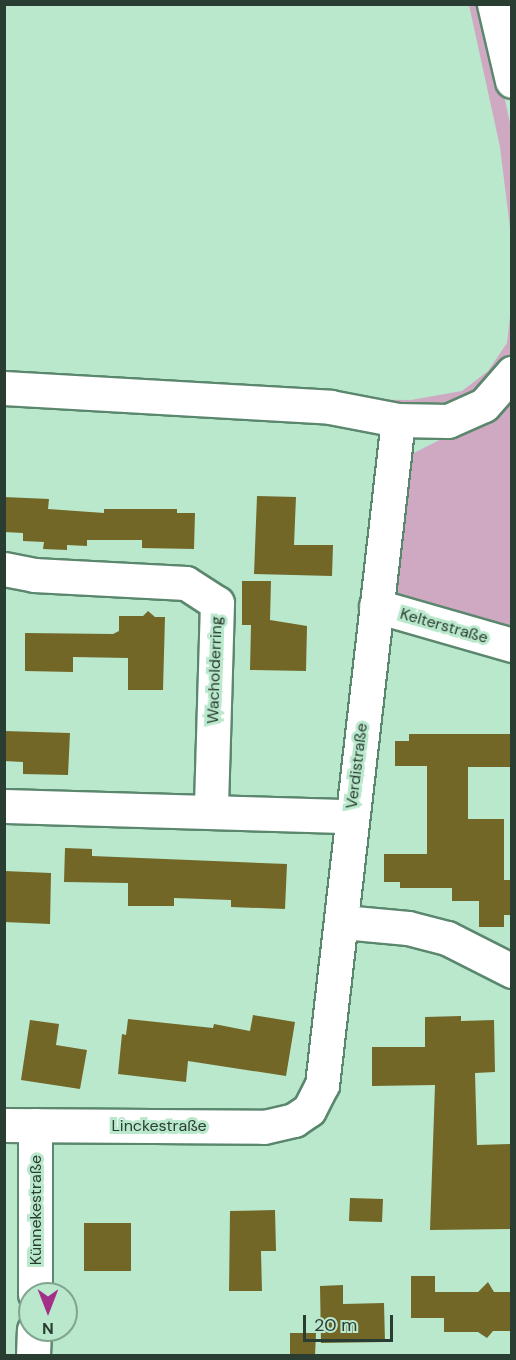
<!DOCTYPE html>
<meta charset="utf-8">
<style>
body{margin:0}
#map{position:relative;width:516px;height:1360px;overflow:hidden;background:#b9e8cc;font-family:"DM Sans",sans-serif}
div>[style]{position:absolute}
.green>*{inset:0;background:#cfa8c2}
.building>*{inset:0;background:#726727}
.roads{filter:drop-shadow(2px 0 #5b876e) drop-shadow(-2px 0 #5b876e) drop-shadow(0 2px #5b876e) drop-shadow(0 -2px #5b876e)}
.minor>*{height:33px;margin:-16.5px;padding:0 16.5px;transform-origin:16.5px;border-radius:16.5px;background:#fff}
span{translate:-50% -50%;white-space:nowrap;text-align:center;line-height:1.15;-webkit-text-stroke:6px #b9e8cc;paint-order:stroke}
.street-label{font-size:16px;color:#2a3d32}
.frame{position:absolute;inset:0;border:6px solid #2a3d32;pointer-events:none}
.north{position:absolute;left:18px;top:1282px;width:60px;height:60px;box-sizing:border-box;background:#b9e8cc;border:2px solid #80a48e;border-radius:50%;rotate:180deg;font-size:16px;font-weight:700;line-height:24px;text-align:center;color:#2a3d32}
.north::after{content:'';display:block;margin:auto;width:21px;height:27px;background:#a42f88;clip-path:polygon(50% 0,100% 100%,50% 72%,0 100%)}
.scale{position:absolute;left:303px;top:1315px;width:90px;height:27px;box-sizing:border-box;border:3px solid #2a3d32;border-top:0;padding-left:8px;font-size:18px;line-height:21px;white-space:nowrap;color:#2a3d32;-webkit-text-stroke:4px #b9e8cc;paint-order:stroke}
</style>
<div id="map">
<div class="green">
<i style="clip-path:polygon(469px 5px,485px 5px,511px 128px,511px 236px,500px 147px)"></i>
<i style="clip-path:polygon(511px 308px,511px 352px,499px 375px,476px 395px,444px 408px,323px 399px,411px 400px,462px 391px,488px 371px,507px 343px)"></i>
<i style="clip-path:polygon(511px 396px,511px 631px,386px 600px,404px 458px,491px 414px)"></i>
</div>
<div class="building">
<i style="clip-path:polygon(257px 496px,296px 497px,294px 545px,333px 545px,332px 576px,254px 574px)"></i>
<i style="clip-path:polygon(4px 497px,49px 499px,48px 509px,104px 513px,104px 509px,177px 509px,177px 513px,195px 513px,194px 549px,142px 548px,142px 540px,87px 540px,87px 546px,67px 545px,67px 550px,43px 549px,44px 542px,23px 541px,23px 533px,4px 532px)"></i>
<i style="clip-path:polygon(242px 581px,271px 581px,270px 620px,307px 626px,306px 671px,250px 670px,251px 625px,242px 625px)"></i>
<i style="clip-path:polygon(148px 611px,155px 617px,165px 617px,163px 690px,128px 690px,128px 658px,73px 657px,73px 672px,25px 671px,25px 633px,113px 634px,119px 631px,119px 616px,143px 616px)"></i>
<i style="clip-path:polygon(4px 731px,70px 733px,68px 775px,23px 774px,23px 762px,4px 761px)"></i>
<i style="clip-path:polygon(409px 734px,512px 734px,512px 767px,468px 767px,468px 819px,504px 819px,504px 880px,512px 880px,512px 915px,504px 915px,504px 927px,479px 927px,479px 901px,452px 901px,452px 888px,400px 888px,400px 882px,384px 882px,384px 854px,427px 854px,427px 766px,395px 766px,395px 741px,409px 741px)"></i>
<i style="clip-path:polygon(65px 848px,92px 849px,92px 856px,287px 864px,285px 909px,231px 907px,231px 900px,174px 898px,174px 906px,128px 906px,128px 883px,64px 882px)"></i>
<i style="clip-path:polygon(4px 871px,51px 873px,50px 924px,4px 922px)"></i>
<i style="clip-path:polygon(253px 1015px,295px 1022px,286px 1076px,188px 1061px,186px 1082px,118px 1074px,122px 1034px,126px 1035px,128px 1019px,213px 1028px,214px 1024px,250px 1031px)"></i>
<i style="clip-path:polygon(461px 1016px,461px 1021px,494px 1020px,495px 1072px,475px 1073px,477px 1145px,511px 1144px,512px 1229px,430px 1230px,435px 1085px,372px 1086px,372px 1047px,425px 1047px,425px 1017px)"></i>
<i style="clip-path:polygon(30px 1020px,59px 1024px,56px 1045px,87px 1050px,80px 1089px,21px 1080px)"></i>
<i style="clip-path:polygon(350px 1198px,383px 1199px,382px 1222px,349px 1221px)"></i>
<i style="clip-path:polygon(275px 1210px,276px 1251px,261px 1251px,262px 1291px,229px 1291px,230px 1211px)"></i>
<i style="clip-path:polygon(84px 1223px,131px 1223px,131px 1271px,84px 1271px)"></i>
<i style="clip-path:polygon(411px 1276px,435px 1276px,435px 1292px,478px 1292px,488px 1282px,494px 1292px,512px 1292px,512px 1331px,493px 1331px,487px 1338px,478px 1332px,444px 1332px,444px 1318px,411px 1318px)"></i>
<i style="clip-path:polygon(343px 1285px,343px 1304px,384px 1303px,385px 1342px,321px 1343px,320px 1286px)"></i>
<i style="clip-path:polygon(290px 1333px,316px 1333px,315px 1356px,290px 1356px)"></i>
</div>
<div class="roads">
<div class="minor">
<i style="left:494px;top:4px;width:79px;rotate:76.8deg"></i>
<i style="left:4px;top:388px;width:327px;rotate:3.3deg"></i>
<i style="left:330px;top:407px;width:69px;rotate:10.8deg"></i>
<i style="left:398px;top:420px;width:50px;rotate:1.1deg"></i>
<i style="left:448px;top:421px;width:39px;rotate:-24deg"></i>
<i style="left:484px;top:405px;width:43px;rotate:-48.8deg"></i>
<i style="left:4px;top:569px;width:31px;rotate:11deg"></i>
<i style="left:34px;top:575px;width:152px;rotate:3deg"></i>
<i style="left:186px;top:583px;width:37px;rotate:33deg"></i>
<i style="left:217px;top:603px;width:208px;rotate:91.7deg"></i>
<i style="left:376px;top:606px;width:141px;rotate:16deg"></i>
<i style="left:4px;top:806px;width:347px;rotate:1.7deg"></i>
<i style="left:343px;top:922px;width:65px;rotate:5.3deg"></i>
<i style="left:408px;top:928px;width:40px;rotate:14.4deg"></i>
<i style="left:447px;top:938px;width:73px;rotate:26.9deg"></i>
<i style="left:4px;top:1125px;width:260px;rotate:0.4deg"></i>
<i style="left:264px;top:1127px;width:31px;rotate:-13deg"></i>
<i style="left:294px;top:1120px;width:18px;rotate:-34deg"></i>
<i style="left:309px;top:1110px;width:28px;rotate:-63deg"></i>
<i style="left:322px;top:1085px;width:669px;rotate:-83.48deg"></i>
<i style="left:35px;top:1125px;width:169px;rotate:90deg"></i>
<i style="left:33px;top:1356px;width:26px;rotate:-88deg"></i>
</div>
</div>
<div class="street-label">
<span style="left:444px;top:626px;rotate:16deg">Kelterstraße</span>
<span style="left:215px;top:670px;rotate:-88deg">Wacholderring</span>
<span style="left:357px;top:766px;rotate:-83deg">Verdistraße</span>
<span style="left:159px;top:1126px">Linckestraße</span>
<span style="left:36px;top:1210px;rotate:-90deg">Künnekestraße</span>
</div>
<div class="frame"></div>
<div class="north">N</div>
<div class="scale">20 m</div>
</div>
